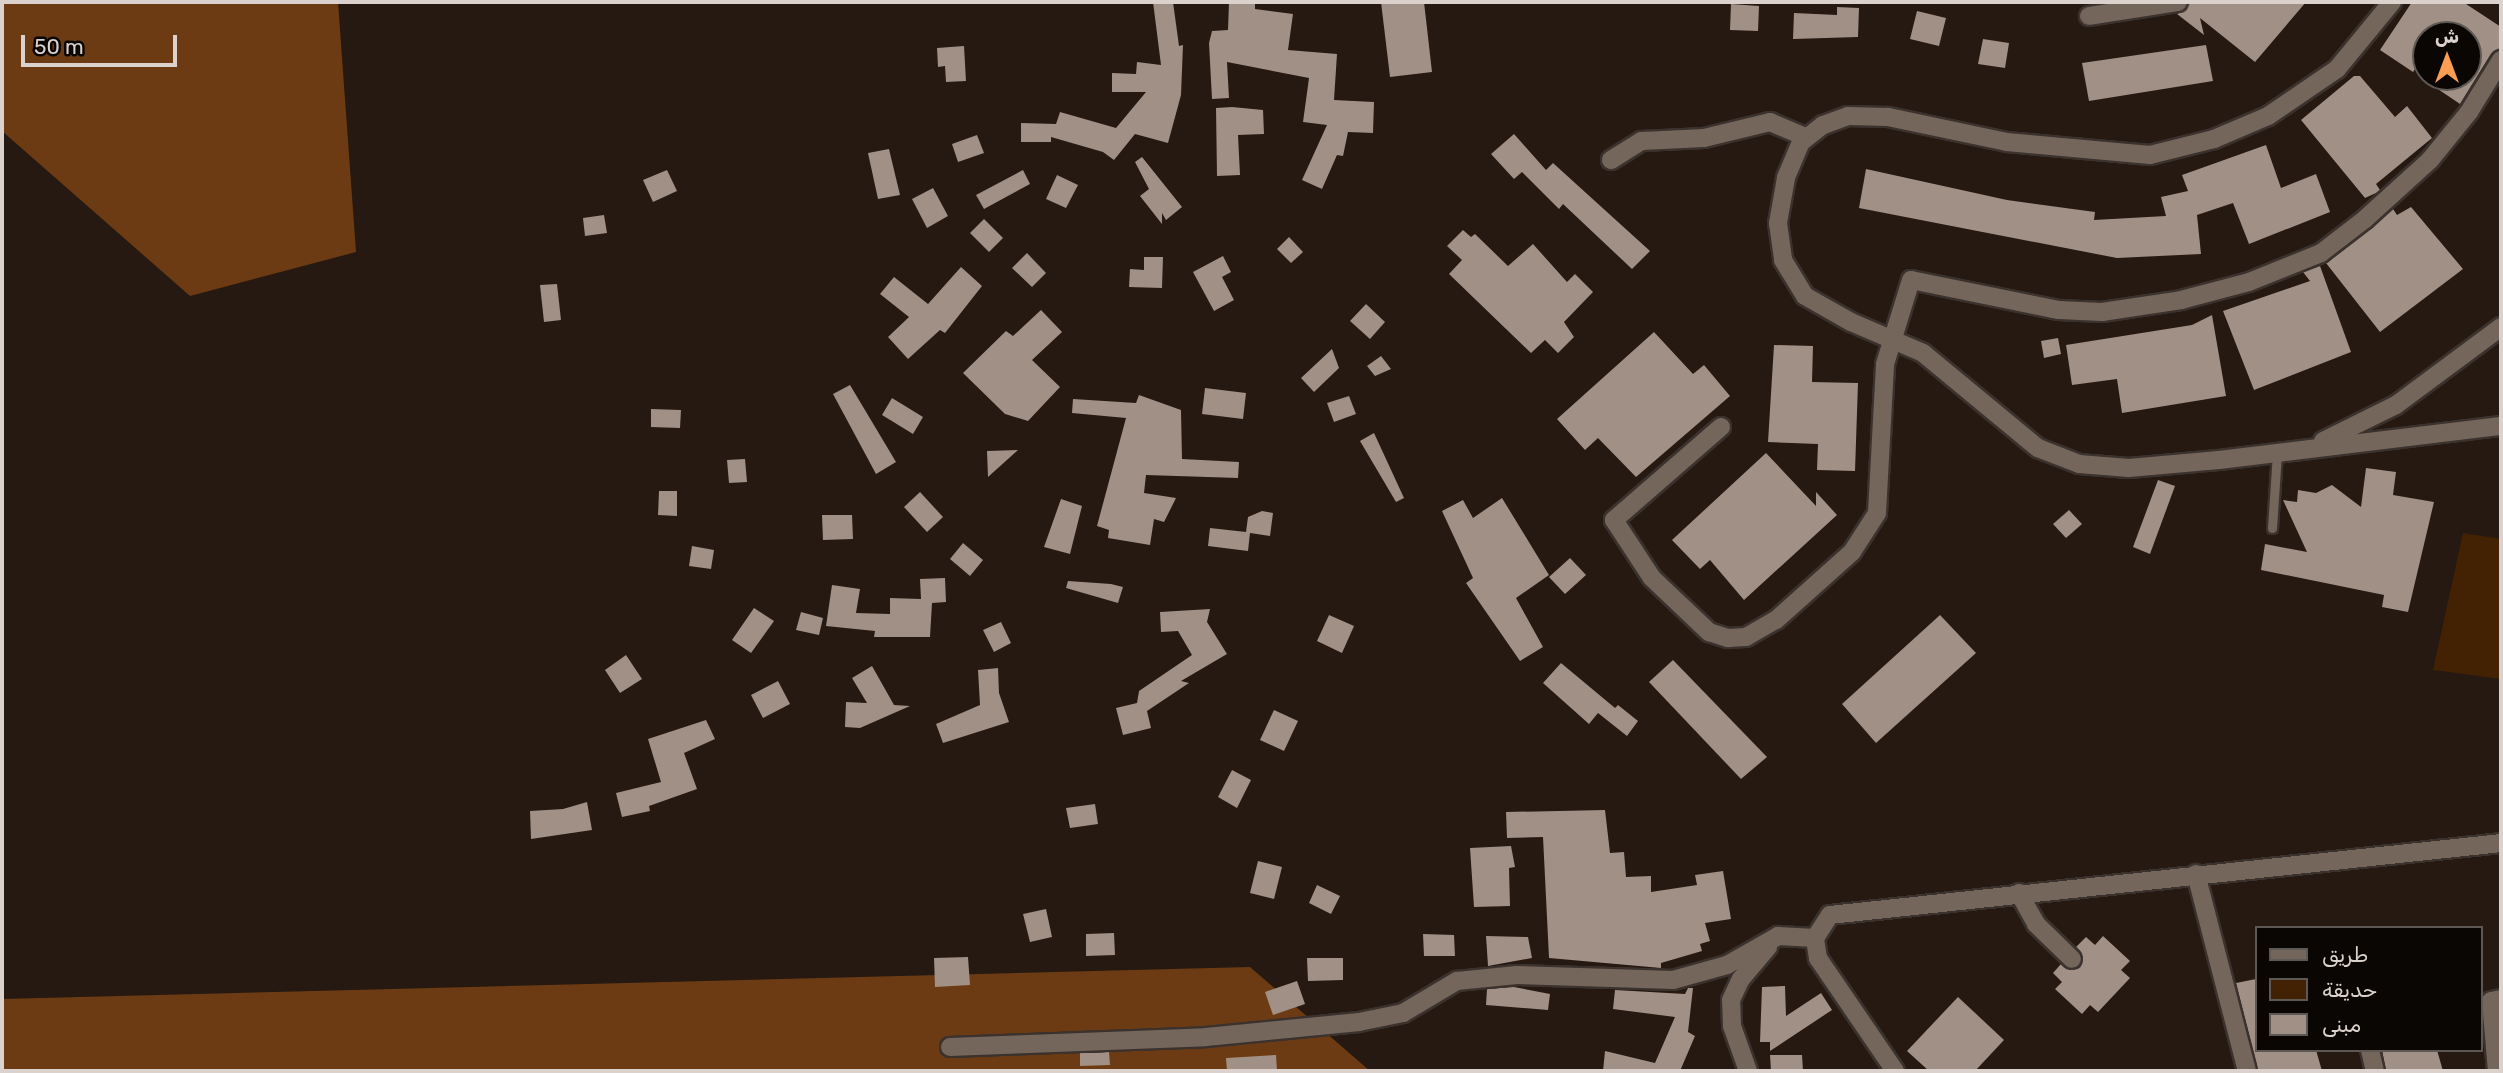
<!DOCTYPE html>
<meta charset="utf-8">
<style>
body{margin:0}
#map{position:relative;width:2503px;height:1073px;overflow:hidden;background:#251911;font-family:Rubik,Vazirmatn,sans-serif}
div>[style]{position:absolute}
.green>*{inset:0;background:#432103}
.forest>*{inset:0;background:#6c3b13}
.building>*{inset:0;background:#a09086}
.roads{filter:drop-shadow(2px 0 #3b322e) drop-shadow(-2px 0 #3b322e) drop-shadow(0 2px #3b322e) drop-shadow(0 -2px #3b322e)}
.lane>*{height:9px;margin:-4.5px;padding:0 4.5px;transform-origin:4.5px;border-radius:4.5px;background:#75665c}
.street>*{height:18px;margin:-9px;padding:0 9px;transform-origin:9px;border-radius:9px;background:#75665c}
span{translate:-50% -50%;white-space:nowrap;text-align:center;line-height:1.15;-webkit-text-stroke:7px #0a0604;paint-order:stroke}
.frame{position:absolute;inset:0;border:4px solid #dbd2cd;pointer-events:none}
.legend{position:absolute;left:2255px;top:926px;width:228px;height:126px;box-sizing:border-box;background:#0a0604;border:2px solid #5e5854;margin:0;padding:9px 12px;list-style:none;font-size:21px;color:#dbd2cd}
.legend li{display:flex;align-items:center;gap:14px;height:35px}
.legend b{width:35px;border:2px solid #5e5854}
.north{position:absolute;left:2412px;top:21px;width:70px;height:70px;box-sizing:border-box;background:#0a0604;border:2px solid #5e5854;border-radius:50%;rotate:0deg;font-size:19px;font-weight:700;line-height:28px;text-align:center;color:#dbd2cd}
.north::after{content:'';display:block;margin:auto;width:24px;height:32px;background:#fc9d54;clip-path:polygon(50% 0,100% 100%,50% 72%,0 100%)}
.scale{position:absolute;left:21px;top:35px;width:156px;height:32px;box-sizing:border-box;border:4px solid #dbd2cd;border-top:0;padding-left:9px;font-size:21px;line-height:24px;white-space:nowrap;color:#dbd2cd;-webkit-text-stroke:5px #0a0604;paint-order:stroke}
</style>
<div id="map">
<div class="green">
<i style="clip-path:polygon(2463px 533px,2501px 539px,2501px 679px,2433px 670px)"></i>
</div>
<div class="forest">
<i style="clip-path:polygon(2px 2px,338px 2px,356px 252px,190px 296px,2px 131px)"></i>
<i style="clip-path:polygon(1250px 967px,1370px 1071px,2px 1071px,2px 999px)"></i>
</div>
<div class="building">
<i style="clip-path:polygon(1153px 2px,1173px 2px,1179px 46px,1183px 45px,1181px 95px,1168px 143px,1135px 134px,1114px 160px,1103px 152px,1051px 137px,1051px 142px,1021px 142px,1021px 123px,1056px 124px,1060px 112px,1116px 128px,1146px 92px,1112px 92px,1112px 73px,1136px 74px,1137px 62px,1161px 65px)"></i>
<i style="clip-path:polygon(1229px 2px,1255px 2px,1255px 9px,1293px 14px,1288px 50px,1337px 54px,1334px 100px,1374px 102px,1373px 133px,1348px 132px,1343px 156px,1337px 155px,1322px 189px,1302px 180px,1327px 125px,1303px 122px,1309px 78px,1227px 62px,1229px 98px,1212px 99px,1209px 43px,1212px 31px,1228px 30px)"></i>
<i style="clip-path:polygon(1381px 2px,1424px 2px,1432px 72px,1390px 77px)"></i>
<i style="clip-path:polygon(2189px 2px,2306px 2px,2255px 62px,2200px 18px,2204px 35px,2177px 14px,2186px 10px)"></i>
<i style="clip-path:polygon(2412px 2px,2463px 2px,2501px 27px,2501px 47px,2491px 54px,2460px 104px,2420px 77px,2468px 77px,2468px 35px,2426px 35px,2426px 53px,2413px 72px,2380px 50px)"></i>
<i style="clip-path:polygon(1731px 4px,1759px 6px,1758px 31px,1730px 30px)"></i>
<i style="clip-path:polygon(1837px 7px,1859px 8px,1858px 37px,1793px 39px,1794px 13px,1837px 15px)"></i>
<i style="clip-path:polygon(1917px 11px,1946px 18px,1939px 46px,1910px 39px)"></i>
<i style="clip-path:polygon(1983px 39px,2009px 43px,2005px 68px,1978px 64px)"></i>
<i style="clip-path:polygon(2206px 45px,2213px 81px,2089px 101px,2082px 63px)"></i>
<i style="clip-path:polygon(964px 46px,966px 81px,946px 82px,945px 66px,938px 67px,937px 48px)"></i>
<i style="clip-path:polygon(2354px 76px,2360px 76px,2395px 117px,2407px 106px,2432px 138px,2376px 184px,2380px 190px,2376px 193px,2365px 198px,2301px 120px)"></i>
<i style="clip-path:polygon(1232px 107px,1263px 110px,1264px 134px,1238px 135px,1240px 175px,1217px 176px,1216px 108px)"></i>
<i style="clip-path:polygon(1514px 134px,1546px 170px,1553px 163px,1650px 251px,1632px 269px,1563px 204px,1559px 209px,1522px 172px,1514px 179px,1491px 154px)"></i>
<i style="clip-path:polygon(977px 135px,984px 153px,958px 162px,952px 144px)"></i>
<i style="clip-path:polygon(2266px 145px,2281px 188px,2316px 174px,2330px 212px,2249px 244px,2233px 203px,2197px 215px,2201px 254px,2117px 258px,1859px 208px,1866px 169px,2007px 200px,2095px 212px,2094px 220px,2166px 216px,2161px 197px,2188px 191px,2182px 175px)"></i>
<i style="clip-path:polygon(889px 149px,900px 195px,878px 199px,868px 153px)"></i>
<i style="clip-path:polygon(1142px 157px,1182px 207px,1166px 220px,1162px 213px,1162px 224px,1140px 196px,1149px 189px,1135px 162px)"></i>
<i style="clip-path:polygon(667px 170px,677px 191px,653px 202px,643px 180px)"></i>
<i style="clip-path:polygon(1023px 170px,1030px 184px,984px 209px,976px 195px)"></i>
<i style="clip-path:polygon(1057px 175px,1078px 185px,1066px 208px,1046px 199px)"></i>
<i style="clip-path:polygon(933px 188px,948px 216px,927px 228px,912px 199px)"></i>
<i style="clip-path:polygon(2411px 207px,2463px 269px,2380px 332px,2326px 263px,2393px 209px,2397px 215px)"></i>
<i style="clip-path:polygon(604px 215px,607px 233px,585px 236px,583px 218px)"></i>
<i style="clip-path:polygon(984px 219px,1003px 238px,989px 252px,970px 233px)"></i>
<i style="clip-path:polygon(1463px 230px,1471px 237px,1475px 234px,1508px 266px,1533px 244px,1567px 282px,1575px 274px,1593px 292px,1564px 322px,1574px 337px,1558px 353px,1545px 340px,1531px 353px,1449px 274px,1462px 260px,1447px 246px)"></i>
<i style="clip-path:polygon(1289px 237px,1303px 252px,1291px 263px,1277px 249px)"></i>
<i style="clip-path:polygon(1027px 253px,1046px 273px,1032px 287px,1012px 268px)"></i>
<i style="clip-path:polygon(1223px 256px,1231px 272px,1222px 277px,1234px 300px,1214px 311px,1193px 272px)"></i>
<i style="clip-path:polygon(1144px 257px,1163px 257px,1162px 288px,1129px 287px,1130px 269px,1144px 270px)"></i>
<i style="clip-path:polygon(2320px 266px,2351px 352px,2254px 390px,2223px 311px,2310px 281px,2303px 272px)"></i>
<i style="clip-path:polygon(961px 267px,982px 286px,945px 333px,940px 330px,908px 359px,888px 337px,909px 317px,880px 294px,894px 277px,928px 304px)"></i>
<i style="clip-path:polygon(557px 284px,561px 320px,544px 322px,540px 285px)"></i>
<i style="clip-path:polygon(1366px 304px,1385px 322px,1370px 339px,1350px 321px)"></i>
<i style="clip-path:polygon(1041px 310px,1062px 332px,1032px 360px,1060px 387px,1028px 421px,1005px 414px,963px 373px,1006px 331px,1013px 336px)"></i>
<i style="clip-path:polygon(2212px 315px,2226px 396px,2122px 413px,2117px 379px,2072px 385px,2066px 345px,2192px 325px)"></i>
<i style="clip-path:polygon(1654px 332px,1693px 374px,1704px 365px,1730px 396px,1636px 477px,1598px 438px,1585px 450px,1557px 419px)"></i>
<i style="clip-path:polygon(2058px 338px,2061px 354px,2044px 358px,2041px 341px)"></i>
<i style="clip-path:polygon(1774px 345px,1813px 346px,1812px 382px,1858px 383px,1855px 471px,1817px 470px,1818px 444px,1768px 442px)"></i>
<i style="clip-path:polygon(1332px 349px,1339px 368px,1314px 392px,1301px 378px)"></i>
<i style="clip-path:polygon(1381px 356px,1391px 369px,1375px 376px,1367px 366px)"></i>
<i style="clip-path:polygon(850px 385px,896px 462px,876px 474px,833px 394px)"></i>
<i style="clip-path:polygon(1205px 388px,1246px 393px,1243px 419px,1202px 414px)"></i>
<i style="clip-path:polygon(1139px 395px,1181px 410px,1182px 459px,1239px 462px,1238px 478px,1146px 475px,1144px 493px,1176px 498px,1164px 522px,1154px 519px,1150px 545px,1108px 538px,1109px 530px,1097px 526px,1126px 418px,1072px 413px,1073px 399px,1136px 403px)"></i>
<i style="clip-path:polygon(1349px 396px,1356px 414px,1334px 422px,1327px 403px)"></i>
<i style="clip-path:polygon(892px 398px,923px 417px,913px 434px,882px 415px)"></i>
<i style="clip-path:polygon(651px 409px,681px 410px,680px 428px,651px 427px)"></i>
<i style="clip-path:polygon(1374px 433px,1404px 498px,1396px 502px,1360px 441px)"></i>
<i style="clip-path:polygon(1018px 450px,988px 477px,987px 451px)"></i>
<i style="clip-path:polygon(1766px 453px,1816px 506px,1816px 492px,1837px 515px,1744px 600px,1710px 560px,1700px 569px,1672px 540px)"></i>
<i style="clip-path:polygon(745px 459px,747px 482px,729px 483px,727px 460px)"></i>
<i style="clip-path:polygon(2366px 468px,2396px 472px,2393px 495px,2434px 502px,2408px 612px,2382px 607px,2384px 595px,2261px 570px,2265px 544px,2307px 552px,2283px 500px,2297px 502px,2298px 490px,2316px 493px,2332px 485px,2361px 507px)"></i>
<i style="clip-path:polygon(2158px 480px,2175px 486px,2150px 554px,2133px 547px)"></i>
<i style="clip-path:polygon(659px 491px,677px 491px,677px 516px,658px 515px)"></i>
<i style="clip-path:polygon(920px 492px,943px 517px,927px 532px,904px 507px)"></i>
<i style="clip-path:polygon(1502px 498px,1549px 575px,1516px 598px,1543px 647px,1520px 661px,1466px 583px,1473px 578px,1442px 511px,1463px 500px,1473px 518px)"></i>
<i style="clip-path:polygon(1061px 499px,1082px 506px,1070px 554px,1044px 547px)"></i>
<i style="clip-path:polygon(2069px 510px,2082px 524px,2066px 538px,2053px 524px)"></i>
<i style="clip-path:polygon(1262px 511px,1273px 513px,1270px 536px,1250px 533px,1248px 551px,1208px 546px,1210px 528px,1246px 532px,1248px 517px)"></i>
<i style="clip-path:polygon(822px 515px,852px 515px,853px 539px,823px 540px)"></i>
<i style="clip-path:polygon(963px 543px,983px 560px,970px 576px,950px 559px)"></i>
<i style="clip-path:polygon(692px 546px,714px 550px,711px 569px,689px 566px)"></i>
<i style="clip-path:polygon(1570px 558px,1586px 575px,1565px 594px,1549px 577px)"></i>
<i style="clip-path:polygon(945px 578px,946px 602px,932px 603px,930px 637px,874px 637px,875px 631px,826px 626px,832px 585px,860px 589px,856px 613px,890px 614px,890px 598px,921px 599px,920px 579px)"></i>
<i style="clip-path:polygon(1068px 581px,1111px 584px,1123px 587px,1118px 603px,1066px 588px)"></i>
<i style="clip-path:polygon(754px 608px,774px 621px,751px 653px,732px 640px)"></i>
<i style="clip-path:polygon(1210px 609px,1207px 622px,1227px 654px,1181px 681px,1189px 683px,1147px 711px,1151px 728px,1123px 735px,1116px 708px,1137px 703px,1139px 691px,1192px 655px,1178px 631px,1161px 632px,1160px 612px)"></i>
<i style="clip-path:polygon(801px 612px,823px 618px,819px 635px,796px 630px)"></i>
<i style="clip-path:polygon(1329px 615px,1354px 626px,1342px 653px,1317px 641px)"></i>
<i style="clip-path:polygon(1940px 615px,1976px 653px,1876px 743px,1842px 704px)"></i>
<i style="clip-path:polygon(1001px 622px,1011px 643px,994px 652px,983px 630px)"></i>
<i style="clip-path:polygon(626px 655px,642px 679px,620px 693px,605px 670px)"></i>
<i style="clip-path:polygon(1673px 660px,1767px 757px,1741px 779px,1649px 682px)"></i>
<i style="clip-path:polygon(1561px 663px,1615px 708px,1618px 705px,1638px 721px,1627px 736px,1598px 713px,1589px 724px,1543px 683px)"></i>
<i style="clip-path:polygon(872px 666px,894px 705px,910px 706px,860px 728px,845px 727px,846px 702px,867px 703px,852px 678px)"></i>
<i style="clip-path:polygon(998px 668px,999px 693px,1009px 722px,943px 743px,936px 724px,980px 705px,978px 670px)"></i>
<i style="clip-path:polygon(778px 681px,790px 704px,763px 718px,751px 695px)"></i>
<i style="clip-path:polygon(1274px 710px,1298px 721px,1284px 751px,1260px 740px)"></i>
<i style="clip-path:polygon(706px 720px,715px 739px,684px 753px,697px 789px,649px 806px,650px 811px,622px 817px,616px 793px,661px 782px,648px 739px)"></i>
<i style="clip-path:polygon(1232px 770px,1251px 780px,1237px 808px,1218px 797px)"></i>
<i style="clip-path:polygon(587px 802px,592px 830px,531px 839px,530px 811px,563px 809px)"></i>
<i style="clip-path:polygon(1095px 804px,1098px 824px,1070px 828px,1066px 808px)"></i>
<i style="clip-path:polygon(1605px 810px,1610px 853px,1624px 852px,1626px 877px,1651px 876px,1651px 892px,1697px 885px,1695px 875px,1723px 871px,1731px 919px,1705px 923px,1710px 941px,1700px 944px,1702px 951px,1661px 963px,1661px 968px,1549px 958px,1543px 837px,1507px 838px,1506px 812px)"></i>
<i style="clip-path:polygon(1511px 846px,1515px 867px,1509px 868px,1510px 906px,1474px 907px,1470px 848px)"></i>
<i style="clip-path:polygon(1258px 861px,1282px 867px,1274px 899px,1250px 893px)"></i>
<i style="clip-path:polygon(1317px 885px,1340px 896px,1331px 914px,1309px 903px)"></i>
<i style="clip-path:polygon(1046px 909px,1052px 937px,1030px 942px,1023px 914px)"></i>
<i style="clip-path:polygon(1114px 933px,1115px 955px,1086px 956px,1086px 934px)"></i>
<i style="clip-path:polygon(1423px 934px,1454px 935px,1455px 956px,1424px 956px)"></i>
<i style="clip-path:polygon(1486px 936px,1528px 937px,1532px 958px,1488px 966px)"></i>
<i style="clip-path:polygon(2103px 936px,2130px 961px,2121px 970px,2130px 978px,2098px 1012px,2090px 1005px,2082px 1014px,2055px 989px,2062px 982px,2053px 973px,2061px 964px,2070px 970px,2080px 967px,2083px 957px,2076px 947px,2086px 937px,2095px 945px)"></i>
<i style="clip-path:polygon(968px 957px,970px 985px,935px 987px,934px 958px)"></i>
<i style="clip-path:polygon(1307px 958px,1343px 958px,1343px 980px,1308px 981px)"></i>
<i style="clip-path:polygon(2256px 979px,2256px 1050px,2316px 1050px,2322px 1071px,2258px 1071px,2236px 983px)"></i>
<i style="clip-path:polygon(1297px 981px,1305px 1004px,1273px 1015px,1265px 992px)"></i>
<i style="clip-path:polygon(1785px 986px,1786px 1016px,1821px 993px,1832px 1010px,1770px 1051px,1770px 1042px,1760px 1042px,1762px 987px)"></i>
<i style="clip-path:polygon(1514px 987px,1550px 994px,1548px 1010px,1486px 1005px,1487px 989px)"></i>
<i style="clip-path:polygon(1688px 988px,1693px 988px,1688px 1032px,1695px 1036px,1680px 1071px,1603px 1071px,1605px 1051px,1655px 1063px,1675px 1017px,1613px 1009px,1615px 990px,1685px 994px)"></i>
<i style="clip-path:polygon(1958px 997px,2004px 1040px,1975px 1071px,1929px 1071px,1907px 1051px)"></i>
<i style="clip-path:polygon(2382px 1050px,2437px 1050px,2443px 1071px,2386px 1071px)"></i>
<i style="clip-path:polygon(1109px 1052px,1110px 1065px,1080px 1066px,1080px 1053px)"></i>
<i style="clip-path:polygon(1276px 1055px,1277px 1071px,1227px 1071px,1226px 1058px)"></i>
<i style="clip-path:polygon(1770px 1055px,1802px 1055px,1803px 1071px,1771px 1071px)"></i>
</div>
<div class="roads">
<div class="lane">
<i style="left:2272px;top:528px;width:75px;rotate:-86.2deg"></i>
</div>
<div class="street">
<i style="left:2392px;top:2px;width:87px;rotate:129.4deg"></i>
<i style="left:2337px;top:69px;width:83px;rotate:145.7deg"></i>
<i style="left:2268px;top:116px;width:59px;rotate:156.9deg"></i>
<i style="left:2214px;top:139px;width:66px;rotate:166deg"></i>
<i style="left:2150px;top:155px;width:144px;rotate:-174.8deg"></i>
<i style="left:2007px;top:142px;width:122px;rotate:-168.1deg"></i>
<i style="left:1888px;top:117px;width:40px;rotate:-178.6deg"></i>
<i style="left:1848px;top:116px;width:27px;rotate:160deg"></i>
<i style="left:1823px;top:125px;width:28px;rotate:142deg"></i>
<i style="left:1801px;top:142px;width:39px;rotate:113deg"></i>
<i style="left:1786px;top:178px;width:46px;rotate:100.1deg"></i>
<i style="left:1778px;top:223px;width:37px;rotate:82deg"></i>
<i style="left:1783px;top:260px;width:42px;rotate:58.6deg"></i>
<i style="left:1805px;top:296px;width:53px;rotate:29.5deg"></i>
<i style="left:1851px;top:322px;width:78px;rotate:23.3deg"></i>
<i style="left:1923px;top:353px;width:149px;rotate:39.6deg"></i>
<i style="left:2038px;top:448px;width:44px;rotate:21.3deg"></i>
<i style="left:2079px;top:464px;width:50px;rotate:4.6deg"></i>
<i style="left:2129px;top:468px;width:90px;rotate:-5.1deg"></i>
<i style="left:2219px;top:460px;width:284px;rotate:-6.9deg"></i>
<i style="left:2089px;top:16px;width:90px;rotate:-8.9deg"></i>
<i style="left:1611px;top:160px;width:36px;rotate:-32deg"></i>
<i style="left:1642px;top:141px;width:62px;rotate:-2.8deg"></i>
<i style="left:1704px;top:138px;width:68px;rotate:-13.6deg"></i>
<i style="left:1770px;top:122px;width:39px;rotate:23deg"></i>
<i style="left:1721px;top:427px;width:142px;rotate:139deg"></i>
<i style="left:1614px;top:520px;width:69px;rotate:56.8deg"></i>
<i style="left:1652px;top:578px;width:79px;rotate:43.5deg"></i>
<i style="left:1709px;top:632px;width:20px;rotate:18deg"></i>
<i style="left:1728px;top:638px;width:18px;rotate:-3deg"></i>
<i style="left:1746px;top:637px;width:34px;rotate:-30deg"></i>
<i style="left:1776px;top:620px;width:102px;rotate:-41.8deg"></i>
<i style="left:1852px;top:552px;width:46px;rotate:-57.3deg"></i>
<i style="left:1877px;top:513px;width:149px;rotate:-86.9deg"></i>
<i style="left:1885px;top:364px;width:88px;rotate:-72.8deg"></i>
<i style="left:1911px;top:280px;width:151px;rotate:11.5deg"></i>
<i style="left:2059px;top:310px;width:43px;rotate:2.7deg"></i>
<i style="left:2102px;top:312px;width:80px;rotate:-8.6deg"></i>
<i style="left:2181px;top:300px;width:70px;rotate:-14.8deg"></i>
<i style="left:2249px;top:282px;width:78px;rotate:-21.9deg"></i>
<i style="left:2321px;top:253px;width:56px;rotate:-37.7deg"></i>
<i style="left:2365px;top:219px;width:88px;rotate:-42.2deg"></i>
<i style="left:2430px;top:160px;width:62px;rotate:-50.9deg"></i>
<i style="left:2469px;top:112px;width:61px;rotate:-58.4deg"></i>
<i style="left:2323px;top:441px;width:81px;rotate:-26.3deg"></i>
<i style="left:2396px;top:405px;width:131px;rotate:-36.6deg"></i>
<i style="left:2196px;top:874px;width:203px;rotate:75.5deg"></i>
<i style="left:2019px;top:893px;width:35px;rotate:61deg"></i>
<i style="left:2036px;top:924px;width:50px;rotate:44.2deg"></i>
<i style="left:950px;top:1047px;width:256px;rotate:-2.2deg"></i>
<i style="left:1206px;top:1037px;width:154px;rotate:-5.6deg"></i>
<i style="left:1359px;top:1022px;width:45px;rotate:-11.6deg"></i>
<i style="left:1403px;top:1013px;width:63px;rotate:-30.7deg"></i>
<i style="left:1457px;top:981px;width:60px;rotate:-5.7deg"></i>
<i style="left:1517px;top:975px;width:156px;rotate:1.8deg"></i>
<i style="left:1673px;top:980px;width:56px;rotate:-15.5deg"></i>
<i style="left:1727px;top:965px;width:59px;rotate:-29.6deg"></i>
<i style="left:1778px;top:936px;width:37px;rotate:3deg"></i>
<i style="left:2370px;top:1050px;width:22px;rotate:77deg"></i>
<i style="left:1748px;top:1071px;width:48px;rotate:-109.6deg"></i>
<i style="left:1732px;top:1026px;width:26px;rotate:-92deg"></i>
<i style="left:1731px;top:1000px;width:23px;rotate:-65deg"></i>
<i style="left:1741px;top:979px;width:42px;rotate:-49.8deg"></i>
<i style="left:1895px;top:1071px;width:137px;rotate:-124.3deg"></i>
<i style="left:1818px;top:958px;width:20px;rotate:-99deg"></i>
<i style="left:1815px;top:938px;width:27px;rotate:-57deg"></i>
<i style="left:1830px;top:915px;width:675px;rotate:-6.12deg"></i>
<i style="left:2497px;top:1071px;width:70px;rotate:-94.9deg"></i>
<i style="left:2491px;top:1001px;width:10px;rotate:-11deg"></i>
</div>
</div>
<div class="frame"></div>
<ul class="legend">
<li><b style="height:9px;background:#75665c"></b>طريق</li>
<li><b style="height:19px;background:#432103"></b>حديقة</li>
<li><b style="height:19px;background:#a09086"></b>مبنى</li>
</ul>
<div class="north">ش</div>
<div class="scale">50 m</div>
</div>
